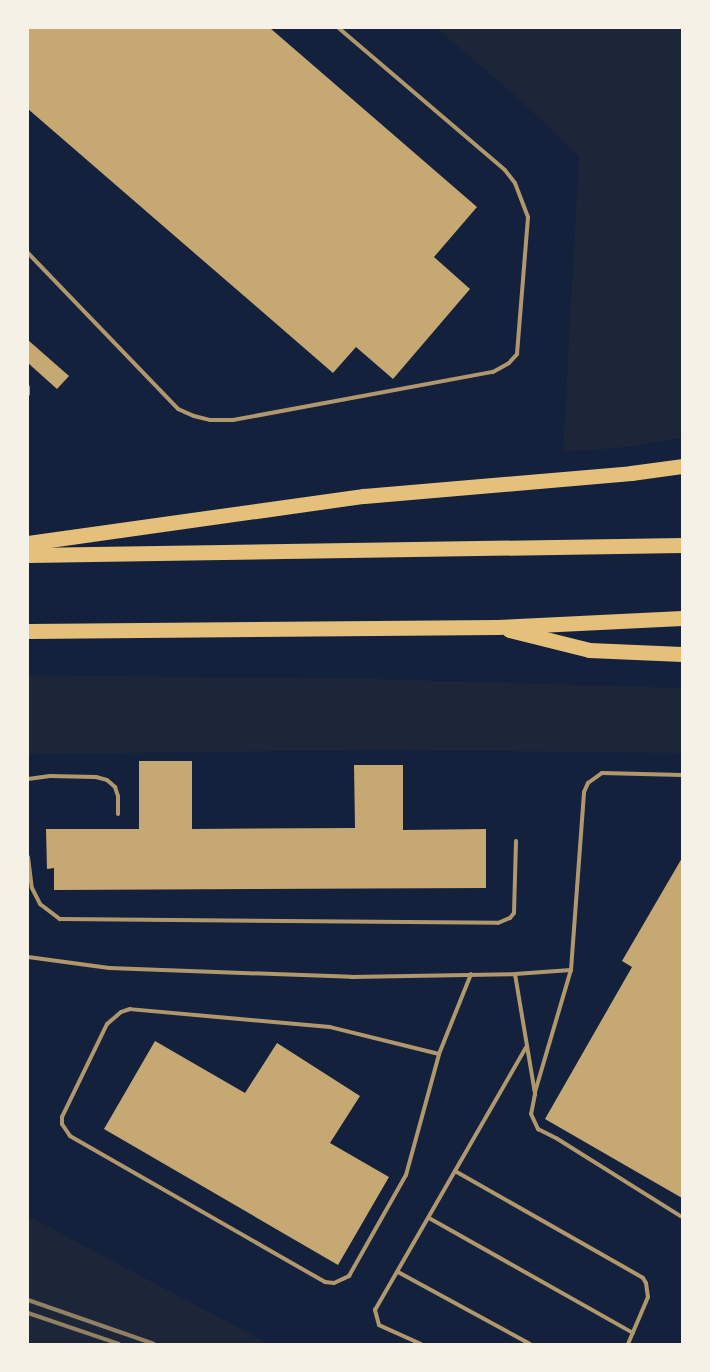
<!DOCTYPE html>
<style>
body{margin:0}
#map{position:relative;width:710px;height:1372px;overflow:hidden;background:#14213d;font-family:"Roboto Serif",serif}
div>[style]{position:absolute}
.green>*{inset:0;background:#1d2539}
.building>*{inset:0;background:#c6a872}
.service>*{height:4px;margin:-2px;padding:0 2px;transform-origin:2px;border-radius:2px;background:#b1986c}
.motorway>*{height:15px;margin:-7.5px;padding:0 7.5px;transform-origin:7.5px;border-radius:7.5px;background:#e5c07b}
.rail>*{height:4px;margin:-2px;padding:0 2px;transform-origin:2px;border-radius:2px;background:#918062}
span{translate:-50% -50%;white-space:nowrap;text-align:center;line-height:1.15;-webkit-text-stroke:5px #f6f1e7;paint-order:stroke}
.frame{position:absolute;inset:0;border:29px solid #f6f1e7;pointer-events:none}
</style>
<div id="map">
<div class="green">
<i style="clip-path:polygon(436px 28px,682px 28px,682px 438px,626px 447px,563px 452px,579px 156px,515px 95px)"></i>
<i style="clip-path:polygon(28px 675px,374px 679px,682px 688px,682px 753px,384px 750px,28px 754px)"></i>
<i style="clip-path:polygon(28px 1216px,269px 1344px,28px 1344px)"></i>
</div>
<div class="building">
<i style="clip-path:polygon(28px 28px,270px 28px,477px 207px,434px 257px,470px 289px,393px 379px,356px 347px,333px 373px,28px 109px)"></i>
<i style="clip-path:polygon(28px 340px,69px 376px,57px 389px,28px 363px)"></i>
<i style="clip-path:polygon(139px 761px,192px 761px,192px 829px,355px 828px,354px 765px,403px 765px,403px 830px,486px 829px,486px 888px,54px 890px,54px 868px,47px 869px,46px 829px,139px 829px)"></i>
<i style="clip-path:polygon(682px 858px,682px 1198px,545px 1119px,632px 967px,622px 961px)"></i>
<i style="clip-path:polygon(155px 1041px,245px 1093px,277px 1043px,360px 1096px,330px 1143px,389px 1177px,338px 1265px,104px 1129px)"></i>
</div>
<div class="service">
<i style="left:28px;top:253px;width:216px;rotate:46.1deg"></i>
<i style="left:178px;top:409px;width:17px;rotate:24deg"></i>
<i style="left:194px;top:416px;width:16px;rotate:14deg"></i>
<i style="left:210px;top:420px;width:23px"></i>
<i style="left:233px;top:420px;width:264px;rotate:-10.5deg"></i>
<i style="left:493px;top:372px;width:18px;rotate:-29deg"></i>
<i style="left:509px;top:363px;width:12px;rotate:-48deg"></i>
<i style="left:517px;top:354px;width:137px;rotate:-85.4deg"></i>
<i style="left:528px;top:217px;width:36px;rotate:-111deg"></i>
<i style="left:515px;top:183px;width:16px;rotate:-128deg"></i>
<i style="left:505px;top:170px;width:218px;rotate:-139.5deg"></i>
<i style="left:28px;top:387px;width:7px;rotate:90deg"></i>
<i style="left:28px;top:779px;width:22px;rotate:-8deg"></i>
<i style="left:50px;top:776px;width:46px;rotate:1.2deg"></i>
<i style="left:96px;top:777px;width:11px;rotate:15deg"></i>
<i style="left:107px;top:780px;width:11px;rotate:41deg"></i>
<i style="left:115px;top:787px;width:9px;rotate:72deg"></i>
<i style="left:118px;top:796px;width:18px;rotate:90deg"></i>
<i style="left:28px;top:857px;width:31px;rotate:83deg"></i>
<i style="left:32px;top:888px;width:18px;rotate:63deg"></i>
<i style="left:40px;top:904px;width:25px;rotate:37deg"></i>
<i style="left:60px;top:919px;width:438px;rotate:0.5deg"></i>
<i style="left:498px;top:923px;width:13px;rotate:-23deg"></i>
<i style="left:510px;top:918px;width:6px;rotate:-51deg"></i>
<i style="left:514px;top:913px;width:72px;rotate:-88.4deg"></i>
<i style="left:28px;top:957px;width:82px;rotate:7.7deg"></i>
<i style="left:109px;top:968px;width:242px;rotate:2.1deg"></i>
<i style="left:351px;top:977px;width:164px;rotate:-1deg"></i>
<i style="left:515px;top:974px;width:56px;rotate:-4.1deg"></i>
<i style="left:571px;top:970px;width:178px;rotate:-85.8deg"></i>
<i style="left:584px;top:792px;width:10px;rotate:-66deg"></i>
<i style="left:588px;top:783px;width:17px;rotate:-36deg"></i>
<i style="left:602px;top:773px;width:80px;rotate:1.4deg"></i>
<i style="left:515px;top:974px;width:122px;rotate:80.5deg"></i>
<i style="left:535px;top:1094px;width:20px;rotate:101deg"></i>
<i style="left:531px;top:1114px;width:17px;rotate:65deg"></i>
<i style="left:538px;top:1129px;width:20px;rotate:27deg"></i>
<i style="left:556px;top:1138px;width:149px;rotate:32.1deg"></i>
<i style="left:439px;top:1054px;width:112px;rotate:-166.1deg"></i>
<i style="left:330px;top:1027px;width:201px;rotate:-174.9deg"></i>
<i style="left:130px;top:1009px;width:9px;rotate:162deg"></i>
<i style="left:121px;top:1012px;width:18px;rotate:139deg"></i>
<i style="left:107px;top:1024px;width:103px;rotate:115.8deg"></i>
<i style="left:62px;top:1117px;width:7px;rotate:90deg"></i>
<i style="left:62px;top:1124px;width:14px;rotate:56deg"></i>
<i style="left:70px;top:1136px;width:294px;rotate:29.8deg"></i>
<i style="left:325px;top:1282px;width:9px;rotate:6deg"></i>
<i style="left:334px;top:1283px;width:17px;rotate:-25deg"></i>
<i style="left:349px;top:1276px;width:116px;rotate:-60.6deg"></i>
<i style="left:406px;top:1175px;width:125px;rotate:-74.7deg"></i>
<i style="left:439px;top:1054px;width:86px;rotate:-68.2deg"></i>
<i style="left:535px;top:1092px;width:127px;rotate:-73.6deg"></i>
<i style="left:455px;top:1171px;width:216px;rotate:29.6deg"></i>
<i style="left:643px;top:1278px;width:6px;rotate:59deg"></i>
<i style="left:646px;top:1283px;width:14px;rotate:82deg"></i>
<i style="left:648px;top:1297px;width:51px;rotate:113.1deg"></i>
<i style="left:429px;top:1218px;width:234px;rotate:29.4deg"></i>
<i style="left:398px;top:1272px;width:150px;rotate:28.6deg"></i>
<i style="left:421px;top:1344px;width:46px;rotate:-155.7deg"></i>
<i style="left:379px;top:1325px;width:16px;rotate:-105deg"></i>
<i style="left:375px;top:1310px;width:303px;rotate:-60.1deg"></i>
</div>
<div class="motorway">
<i style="left:28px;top:543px;width:339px;rotate:-8deg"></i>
<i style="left:364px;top:496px;width:268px;rotate:-4.9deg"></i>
<i style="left:631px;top:473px;width:51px;rotate:-7.8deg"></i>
<i style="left:28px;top:555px;width:654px;rotate:-0.88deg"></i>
<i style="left:509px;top:630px;width:82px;rotate:14deg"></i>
<i style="left:589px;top:650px;width:93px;rotate:2.5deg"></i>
<i style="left:28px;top:631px;width:469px;rotate:-0.5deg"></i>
<i style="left:497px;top:627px;width:185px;rotate:-2.8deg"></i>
</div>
<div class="rail">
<i style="left:28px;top:1300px;width:133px;rotate:19.2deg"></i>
<i style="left:28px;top:1313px;width:96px;rotate:18.8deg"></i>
</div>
<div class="frame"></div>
</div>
